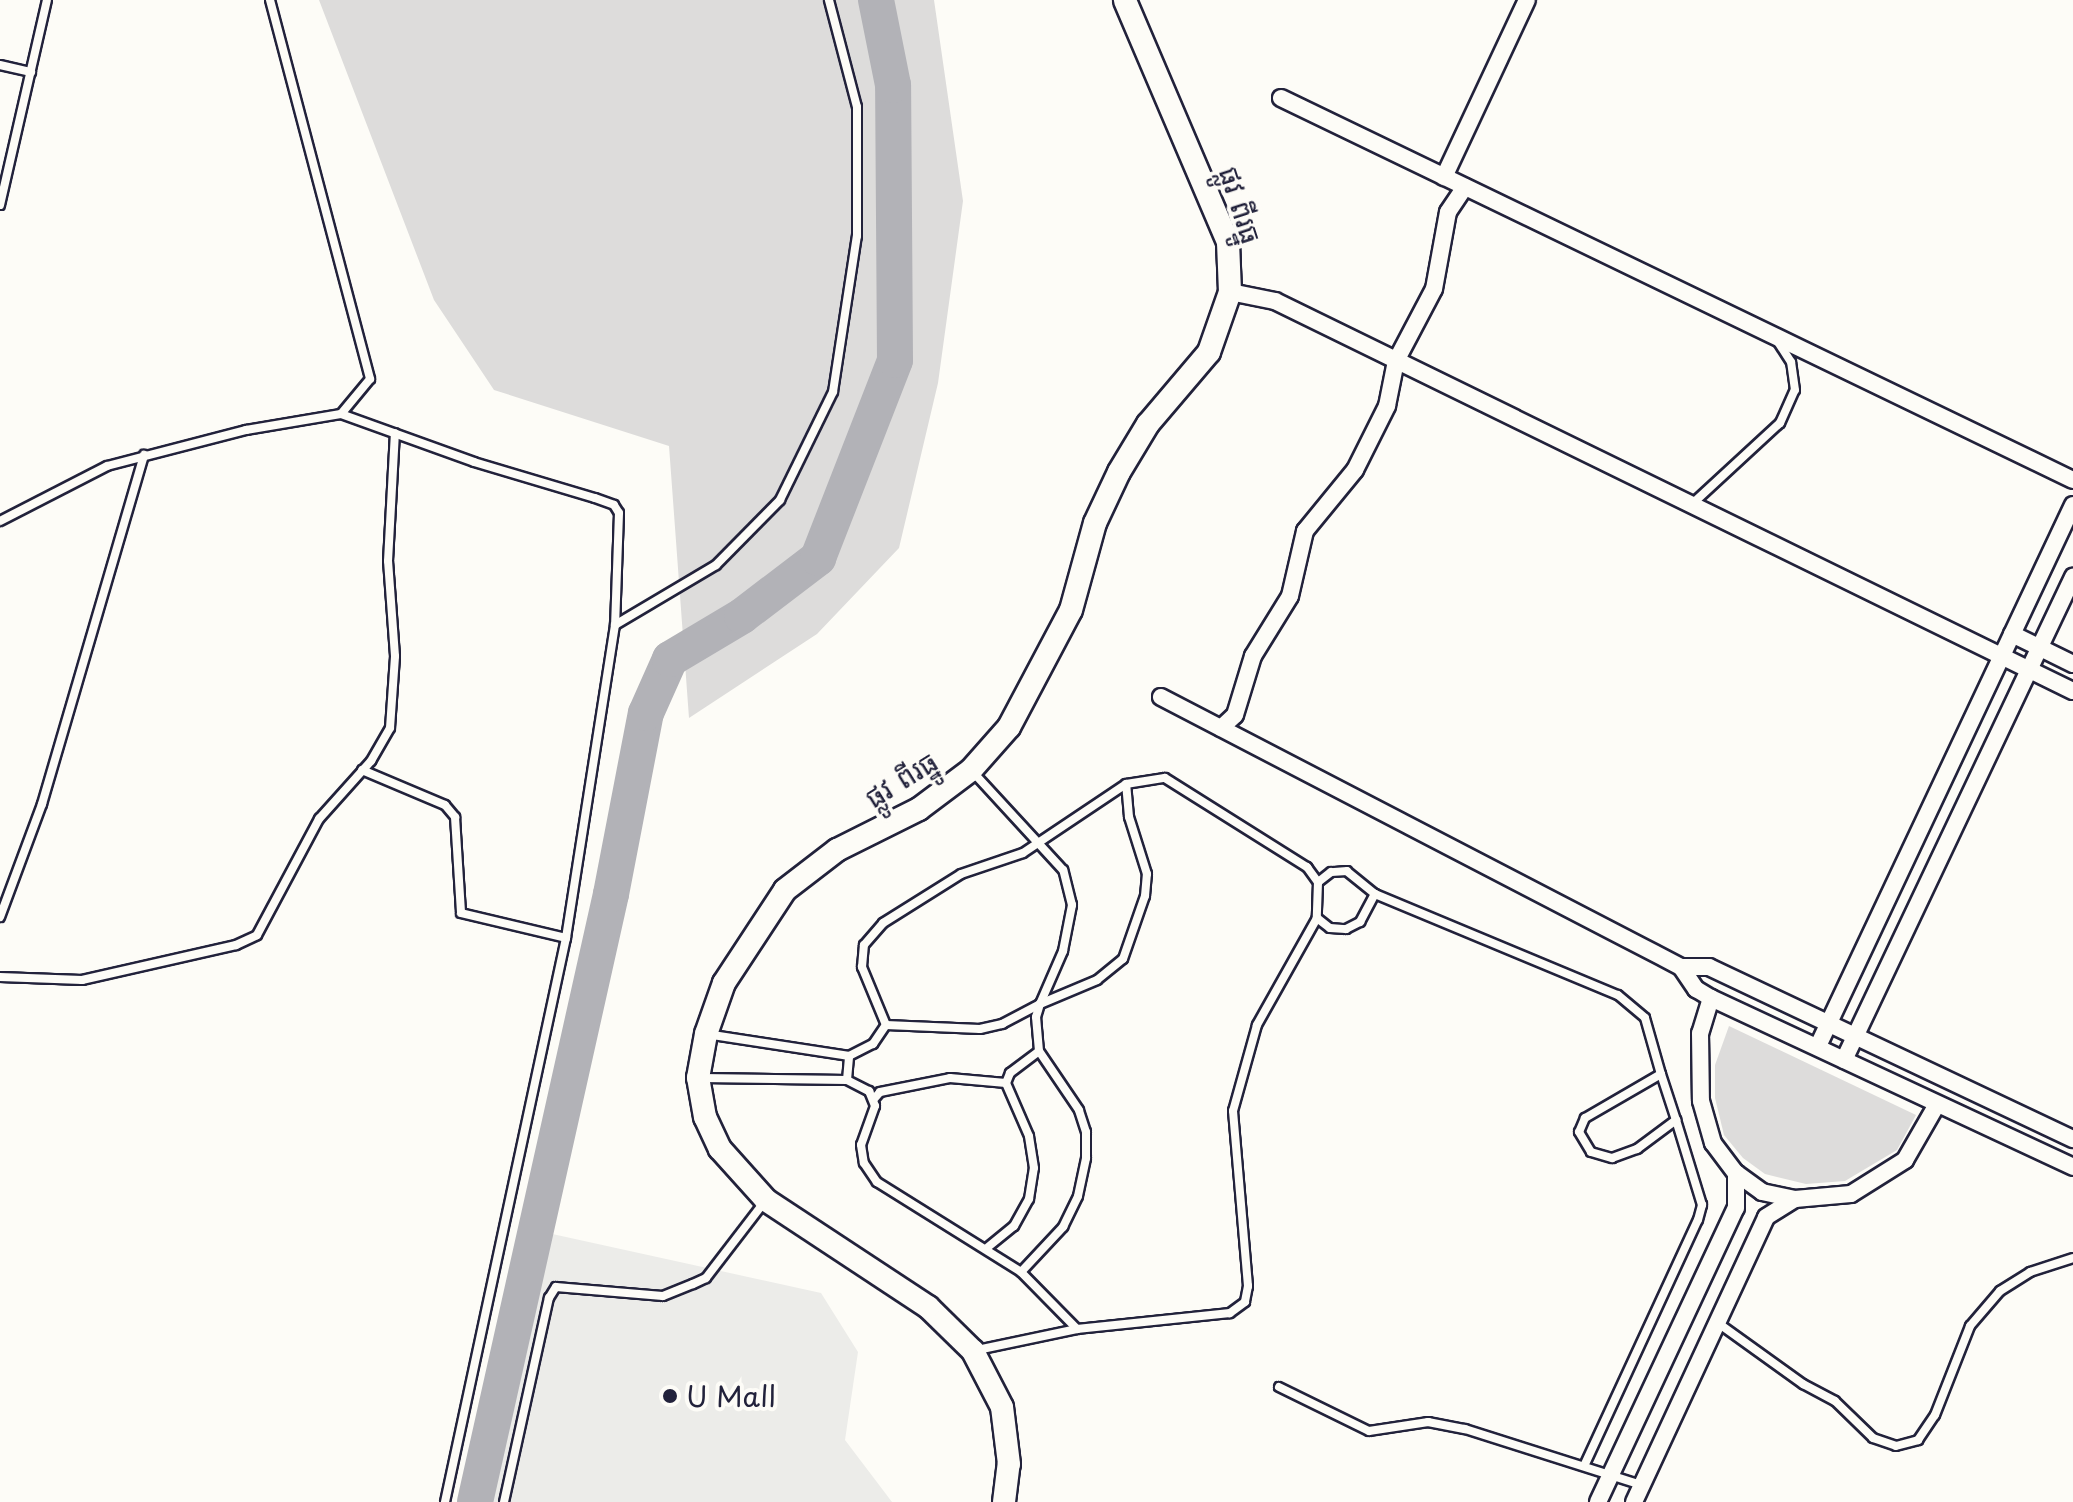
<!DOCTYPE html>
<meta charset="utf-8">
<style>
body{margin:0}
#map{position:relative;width:2073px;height:1502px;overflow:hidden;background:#fdfcf7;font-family:"Playpen Sans","Noto Sans Khmer",sans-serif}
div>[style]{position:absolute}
.built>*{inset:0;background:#ecece9}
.green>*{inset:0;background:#dddcdb}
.river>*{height:36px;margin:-18px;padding:0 18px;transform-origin:18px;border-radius:18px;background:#b2b2b7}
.roads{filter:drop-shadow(2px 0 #22223b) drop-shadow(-2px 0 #22223b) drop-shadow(0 2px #22223b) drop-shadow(0 -2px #22223b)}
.service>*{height:8px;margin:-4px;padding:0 4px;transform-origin:4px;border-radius:4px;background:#fdfcf7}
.minor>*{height:16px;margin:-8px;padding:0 8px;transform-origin:8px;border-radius:8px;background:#fdfcf7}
.secondary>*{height:22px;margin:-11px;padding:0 11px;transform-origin:11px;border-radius:11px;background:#fdfcf7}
.dots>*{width:22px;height:22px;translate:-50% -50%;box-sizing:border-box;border:4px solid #fdfcf7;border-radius:50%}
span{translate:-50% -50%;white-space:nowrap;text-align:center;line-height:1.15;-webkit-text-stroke:8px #fdfcf7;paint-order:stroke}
.street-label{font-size:28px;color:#22223b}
.poi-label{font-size:28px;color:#22223b}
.left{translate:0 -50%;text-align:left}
</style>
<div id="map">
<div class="built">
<i style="clip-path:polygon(525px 1228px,821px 1293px,858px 1352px,845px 1440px,892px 1502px,465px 1502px)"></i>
</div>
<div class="green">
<i style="clip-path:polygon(319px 0,934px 0,963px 201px,938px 383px,899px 548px,817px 634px,689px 718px,669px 446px,494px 390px,434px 300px)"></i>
<i style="clip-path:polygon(1729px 1026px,1916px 1115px,1897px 1150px,1845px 1181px,1806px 1184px,1765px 1174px,1743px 1158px,1724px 1135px,1715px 1098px,1715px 1065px)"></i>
</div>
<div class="river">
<i style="left:475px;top:1502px;width:623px;rotate:-77.39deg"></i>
<i style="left:611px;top:894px;width:184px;rotate:-79.1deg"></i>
<i style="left:646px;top:713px;width:59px;rotate:-66deg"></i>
<i style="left:670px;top:659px;width:84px;rotate:-30.8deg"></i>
<i style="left:742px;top:616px;width:96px;rotate:-37.3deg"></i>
<i style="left:818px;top:558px;width:212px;rotate:-68.7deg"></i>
<i style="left:895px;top:360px;width:275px;rotate:-90.4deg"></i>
<i style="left:893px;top:85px;width:87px;rotate:-101.3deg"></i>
</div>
<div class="roads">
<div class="service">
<i style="left:270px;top:0;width:392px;rotate:75.2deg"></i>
<i style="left:370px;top:379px;width:45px;rotate:129.6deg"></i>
<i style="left:0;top:65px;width:32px;rotate:13deg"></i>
<i style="left:0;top:205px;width:210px;rotate:-77.1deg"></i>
<i style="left:1691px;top:505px;width:121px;rotate:-42.7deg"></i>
<i style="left:1780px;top:423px;width:36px;rotate:-66deg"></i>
<i style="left:1795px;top:390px;width:28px;rotate:-98deg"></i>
<i style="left:1791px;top:362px;width:24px;rotate:-123deg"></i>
<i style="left:0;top:521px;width:120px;rotate:-27.2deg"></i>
<i style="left:107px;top:466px;width:144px;rotate:-14.5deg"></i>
<i style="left:246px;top:430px;width:96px;rotate:-9.6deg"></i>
<i style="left:341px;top:414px;width:141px;rotate:19.8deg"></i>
<i style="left:474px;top:462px;width:126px;rotate:16.6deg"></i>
<i style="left:595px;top:498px;width:20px;rotate:20deg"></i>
<i style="left:614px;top:505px;width:9px;rotate:58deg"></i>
<i style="left:619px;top:513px;width:112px;rotate:92deg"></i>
<i style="left:615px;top:625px;width:317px;rotate:98.9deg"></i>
<i style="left:566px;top:938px;width:577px;rotate:102.11deg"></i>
<i style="left:615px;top:625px;width:117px;rotate:-30.7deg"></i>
<i style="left:716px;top:565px;width:91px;rotate:-45.4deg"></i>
<i style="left:780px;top:500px;width:120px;rotate:-63.9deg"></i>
<i style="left:833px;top:392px;width:158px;rotate:-81.3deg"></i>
<i style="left:857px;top:236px;width:129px;rotate:-90deg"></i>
<i style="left:857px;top:107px;width:111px;rotate:-104.7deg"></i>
<i style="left:362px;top:770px;width:90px;rotate:22.9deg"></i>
<i style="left:445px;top:805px;width:16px;rotate:50deg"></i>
<i style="left:455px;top:817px;width:96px;rotate:86.4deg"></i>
<i style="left:461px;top:913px;width:108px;rotate:13.4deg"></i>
<i style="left:1375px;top:894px;width:263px;rotate:22.6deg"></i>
<i style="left:1618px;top:995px;width:35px;rotate:40deg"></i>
<i style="left:1645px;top:1018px;width:58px;rotate:74.1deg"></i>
<i style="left:1661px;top:1074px;width:88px;rotate:149.9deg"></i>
<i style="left:1585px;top:1118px;width:15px;rotate:113deg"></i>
<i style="left:1579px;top:1132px;width:23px;rotate:59deg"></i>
<i style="left:1591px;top:1152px;width:22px;rotate:16deg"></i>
<i style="left:1612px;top:1158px;width:27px;rotate:-20deg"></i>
<i style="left:1637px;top:1149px;width:49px;rotate:-36.6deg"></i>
<i style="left:1676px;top:1120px;width:48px;rotate:-108.1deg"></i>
<i style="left:0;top:917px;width:121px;rotate:-69.6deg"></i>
<i style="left:42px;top:804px;width:364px;rotate:-73.7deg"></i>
<i style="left:1317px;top:918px;width:16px;rotate:38deg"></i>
<i style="left:1330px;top:928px;width:16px;rotate:4deg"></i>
<i style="left:1346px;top:929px;width:16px;rotate:-27deg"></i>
<i style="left:1360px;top:922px;width:32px;rotate:-62deg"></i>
<i style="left:1375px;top:894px;width:36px;rotate:-141deg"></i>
<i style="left:1347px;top:871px;width:16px;rotate:176deg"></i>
<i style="left:1331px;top:872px;width:16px;rotate:142deg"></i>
<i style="left:0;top:977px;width:82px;rotate:2.1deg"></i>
<i style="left:82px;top:980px;width:158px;rotate:-12.8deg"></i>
<i style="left:236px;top:945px;width:23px;rotate:-25deg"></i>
<i style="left:257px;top:935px;width:132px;rotate:-61.9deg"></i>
<i style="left:319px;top:819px;width:78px;rotate:-48.1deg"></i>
<i style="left:371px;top:761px;width:38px;rotate:-60deg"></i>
<i style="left:390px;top:728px;width:72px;rotate:-86deg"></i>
<i style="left:395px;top:656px;width:95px;rotate:-94.2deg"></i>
<i style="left:388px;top:561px;width:128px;rotate:-86.9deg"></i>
<i style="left:886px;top:1025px;width:94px;rotate:2.4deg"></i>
<i style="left:980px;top:1029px;width:23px;rotate:-13deg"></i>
<i style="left:1002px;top:1024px;width:43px;rotate:-27.8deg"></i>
<i style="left:1040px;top:1004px;width:58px;rotate:-66.5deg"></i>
<i style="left:1063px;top:951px;width:47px;rotate:-78.9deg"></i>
<i style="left:1072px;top:905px;width:36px;rotate:-104deg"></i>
<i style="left:1063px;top:870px;width:134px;rotate:-132.6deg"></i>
<i style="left:706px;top:1034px;width:145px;rotate:8.7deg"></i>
<i style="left:849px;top:1056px;width:27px;rotate:-27deg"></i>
<i style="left:873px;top:1044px;width:23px;rotate:-56deg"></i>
<i style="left:886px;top:1025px;width:63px;rotate:-112.5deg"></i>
<i style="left:862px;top:967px;width:22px;rotate:-85deg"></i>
<i style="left:864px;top:945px;width:29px;rotate:-49deg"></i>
<i style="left:883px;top:923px;width:92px;rotate:-32.1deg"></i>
<i style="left:961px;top:874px;width:65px;rotate:-18.7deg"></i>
<i style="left:1023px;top:853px;width:124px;rotate:-33.8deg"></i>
<i style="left:1126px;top:784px;width:39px;rotate:-9deg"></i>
<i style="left:1165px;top:778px;width:168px;rotate:32.1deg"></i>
<i style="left:1307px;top:867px;width:19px;rotate:54deg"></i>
<i style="left:1318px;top:882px;width:36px;rotate:92deg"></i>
<i style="left:1317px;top:918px;width:123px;rotate:119.3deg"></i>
<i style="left:1257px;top:1025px;width:89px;rotate:105.6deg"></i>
<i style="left:1233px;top:1111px;width:176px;rotate:85.1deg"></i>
<i style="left:1248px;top:1286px;width:16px;rotate:101deg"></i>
<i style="left:1245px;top:1302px;width:19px;rotate:144deg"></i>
<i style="left:1230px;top:1313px;width:154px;rotate:174deg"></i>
<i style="left:1077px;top:1329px;width:102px;rotate:168.1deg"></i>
<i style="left:702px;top:1078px;width:145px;rotate:0.8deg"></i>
<i style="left:847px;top:1080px;width:25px;rotate:27deg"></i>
<i style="left:869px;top:1091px;width:16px;rotate:68deg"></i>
<i style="left:875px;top:1106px;width:41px;rotate:109.7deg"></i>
<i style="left:861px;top:1145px;width:18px;rotate:81deg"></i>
<i style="left:864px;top:1163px;width:23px;rotate:56deg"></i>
<i style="left:877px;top:1182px;width:170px;rotate:32deg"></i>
<i style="left:1021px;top:1272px;width:80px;rotate:45.5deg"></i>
<i style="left:847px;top:1080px;width:24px;rotate:-85deg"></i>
<i style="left:874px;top:1099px;width:9px;rotate:-49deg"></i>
<i style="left:880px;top:1092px;width:71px;rotate:-11.3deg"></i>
<i style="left:950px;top:1078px;width:56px;rotate:5.1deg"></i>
<i style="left:988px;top:1247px;width:33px;rotate:-39deg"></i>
<i style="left:1014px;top:1226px;width:31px;rotate:-61deg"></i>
<i style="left:1029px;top:1199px;width:31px;rotate:-81deg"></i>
<i style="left:1034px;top:1168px;width:32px;rotate:-99deg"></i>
<i style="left:1029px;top:1136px;width:58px;rotate:-113.5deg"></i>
<i style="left:1006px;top:1083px;width:11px;rotate:-68deg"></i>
<i style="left:1010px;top:1073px;width:36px;rotate:-37deg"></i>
<i style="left:1021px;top:1272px;width:62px;rotate:-47deg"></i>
<i style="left:1063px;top:1227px;width:34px;rotate:-64deg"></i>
<i style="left:1078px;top:1196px;width:39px;rotate:-78deg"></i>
<i style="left:1086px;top:1158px;width:26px;rotate:-90deg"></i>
<i style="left:1086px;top:1132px;width:23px;rotate:-108deg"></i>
<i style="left:1079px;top:1110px;width:71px;rotate:-124.1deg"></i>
<i style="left:1039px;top:1051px;width:34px;rotate:-95deg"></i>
<i style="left:1036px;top:1017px;width:14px;rotate:-73deg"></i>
<i style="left:1040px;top:1004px;width:62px;rotate:-22.8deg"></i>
<i style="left:1097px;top:980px;width:33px;rotate:-39deg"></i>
<i style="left:1123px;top:959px;width:67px;rotate:-70.8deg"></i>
<i style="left:1145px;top:896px;width:22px;rotate:-85deg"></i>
<i style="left:1147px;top:874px;width:60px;rotate:-107.5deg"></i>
<i style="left:1129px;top:817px;width:33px;rotate:-95deg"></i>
<i style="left:1718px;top:1323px;width:105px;rotate:35.7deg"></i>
<i style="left:1803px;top:1384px;width:36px;rotate:28deg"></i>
<i style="left:1835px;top:1401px;width:53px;rotate:44.2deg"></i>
<i style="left:1873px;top:1438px;width:24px;rotate:19deg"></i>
<i style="left:1896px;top:1446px;width:23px;rotate:-15deg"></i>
<i style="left:1918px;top:1440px;width:30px;rotate:-56deg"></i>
<i style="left:1935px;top:1415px;width:96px;rotate:-68.5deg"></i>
<i style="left:1970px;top:1326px;width:46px;rotate:-49.4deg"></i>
<i style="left:2000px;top:1291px;width:36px;rotate:-32deg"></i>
<i style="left:2030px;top:1272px;width:45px;rotate:-18deg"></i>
<i style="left:1279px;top:1387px;width:100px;rotate:26.1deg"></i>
<i style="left:1369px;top:1431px;width:60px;rotate:-8.7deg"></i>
<i style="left:1428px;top:1422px;width:38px;rotate:11deg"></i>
<i style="left:1465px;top:1429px;width:186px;rotate:17.6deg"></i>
<i style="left:1585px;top:1464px;width:269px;rotate:-65.2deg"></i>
<i style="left:1698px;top:1220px;width:16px;rotate:-75deg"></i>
<i style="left:1702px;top:1205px;width:89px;rotate:-107deg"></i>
<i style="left:504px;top:1502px;width:209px;rotate:-77.6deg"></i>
<i style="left:549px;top:1298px;width:13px;rotate:-58deg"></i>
<i style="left:556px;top:1287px;width:107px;rotate:4.8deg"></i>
<i style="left:663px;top:1296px;width:32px;rotate:-22deg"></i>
<i style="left:693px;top:1284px;width:14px;rotate:-25deg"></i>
<i style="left:706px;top:1278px;width:97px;rotate:-52.5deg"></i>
</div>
<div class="minor">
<i style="left:1281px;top:98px;width:879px;rotate:25.75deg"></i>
<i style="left:1444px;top:177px;width:195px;rotate:-64.9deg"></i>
<i style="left:1230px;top:292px;width:46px;rotate:11.3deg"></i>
<i style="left:1275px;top:301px;width:888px;rotate:26.05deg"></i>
<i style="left:2012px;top:634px;width:68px;rotate:26.2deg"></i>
<i style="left:1161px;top:697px;width:586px;rotate:27.44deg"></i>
<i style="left:1681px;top:967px;width:28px"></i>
<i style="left:1709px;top:967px;width:403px;rotate:25.3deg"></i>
<i style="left:1221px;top:728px;width:19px;rotate:-43deg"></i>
<i style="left:1235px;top:715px;width:62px;rotate:-73deg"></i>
<i style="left:1253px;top:656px;width:70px;rotate:-58.3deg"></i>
<i style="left:1290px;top:596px;width:67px;rotate:-77deg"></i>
<i style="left:1305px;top:531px;width:79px;rotate:-50.7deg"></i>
<i style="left:1355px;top:470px;width:72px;rotate:-63.4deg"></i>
<i style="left:1387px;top:406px;width:46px;rotate:-78.7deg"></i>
<i style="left:1396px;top:361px;width:81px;rotate:-62.2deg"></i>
<i style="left:1434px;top:289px;width:78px;rotate:-79.7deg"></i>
<i style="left:1448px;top:212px;width:30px;rotate:-56deg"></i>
<i style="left:1681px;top:967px;width:27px;rotate:56deg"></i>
<i style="left:1696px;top:989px;width:17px;rotate:31deg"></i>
<i style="left:1711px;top:998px;width:400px;rotate:25deg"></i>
<i style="left:1711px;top:998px;width:37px;rotate:107deg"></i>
<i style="left:1700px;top:1033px;width:68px;rotate:89.2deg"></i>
<i style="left:1701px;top:1101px;width:44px;rotate:74.1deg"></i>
<i style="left:1713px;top:1143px;width:38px;rotate:53deg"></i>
<i style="left:1736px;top:1173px;width:32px;rotate:36deg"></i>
<i style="left:1762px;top:1192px;width:34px;rotate:12deg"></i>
<i style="left:1795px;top:1199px;width:56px;rotate:-5.1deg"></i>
<i style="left:1851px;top:1194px;width:64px;rotate:-32.2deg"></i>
<i style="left:1905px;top:1160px;width:62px;rotate:-60.1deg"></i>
<i style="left:1818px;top:1046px;width:598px;rotate:-64.76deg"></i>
<i style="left:1844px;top:1060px;width:535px;rotate:-64.63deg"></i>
<i style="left:1598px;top:1502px;width:325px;rotate:-64.9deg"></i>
<i style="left:1736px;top:1208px;width:35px;rotate:-90deg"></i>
<i style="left:1634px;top:1502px;width:314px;rotate:-65.1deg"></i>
<i style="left:1766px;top:1217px;width:34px;rotate:-32deg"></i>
</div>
<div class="secondary">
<i style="left:1004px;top:1502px;width:38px;rotate:-83deg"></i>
<i style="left:1009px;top:1464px;width:57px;rotate:-97deg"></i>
<i style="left:1002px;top:1407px;width:63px;rotate:-117.4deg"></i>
<i style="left:973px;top:1351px;width:63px;rotate:-135.6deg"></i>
<i style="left:928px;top:1307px;width:194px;rotate:-146.6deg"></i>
<i style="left:766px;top:1200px;width:69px;rotate:-132deg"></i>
<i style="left:720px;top:1149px;width:35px;rotate:-115deg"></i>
<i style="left:705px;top:1117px;width:40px;rotate:-100deg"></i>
<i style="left:698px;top:1078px;width:45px;rotate:-79.7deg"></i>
<i style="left:706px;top:1034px;width:54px;rotate:-70.6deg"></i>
<i style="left:724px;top:983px;width:111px;rotate:-56.7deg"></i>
<i style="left:785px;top:890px;width:66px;rotate:-37.6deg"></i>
<i style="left:837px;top:850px;width:92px;rotate:-26.6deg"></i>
<i style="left:919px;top:809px;width:65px;rotate:-36.9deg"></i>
<i style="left:971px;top:770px;width:57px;rotate:-48.5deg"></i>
<i style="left:1009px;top:727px;width:132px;rotate:-62.1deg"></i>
<i style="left:1071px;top:610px;width:90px;rotate:-74.6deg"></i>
<i style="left:1095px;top:523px;width:56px;rotate:-64.8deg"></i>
<i style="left:1119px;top:472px;width:56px;rotate:-58.9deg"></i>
<i style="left:1148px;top:424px;width:94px;rotate:-49.7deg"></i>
<i style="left:1209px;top:352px;width:64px;rotate:-70.7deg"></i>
<i style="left:1230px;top:292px;width:50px;rotate:-92.3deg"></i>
<i style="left:1228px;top:242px;width:263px;rotate:-113.1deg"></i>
</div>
</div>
<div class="dots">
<i style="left:670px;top:1396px;background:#22223b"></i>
</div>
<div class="street-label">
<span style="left:1241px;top:205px;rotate:72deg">ផ្លូវ ពីរធ្នូ</span>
<span style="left:901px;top:779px;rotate:-32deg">ផ្លូវ ពីរធ្នូ</span>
</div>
<div class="poi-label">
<span class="left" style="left:686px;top:1396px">U Mall</span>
</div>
</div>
